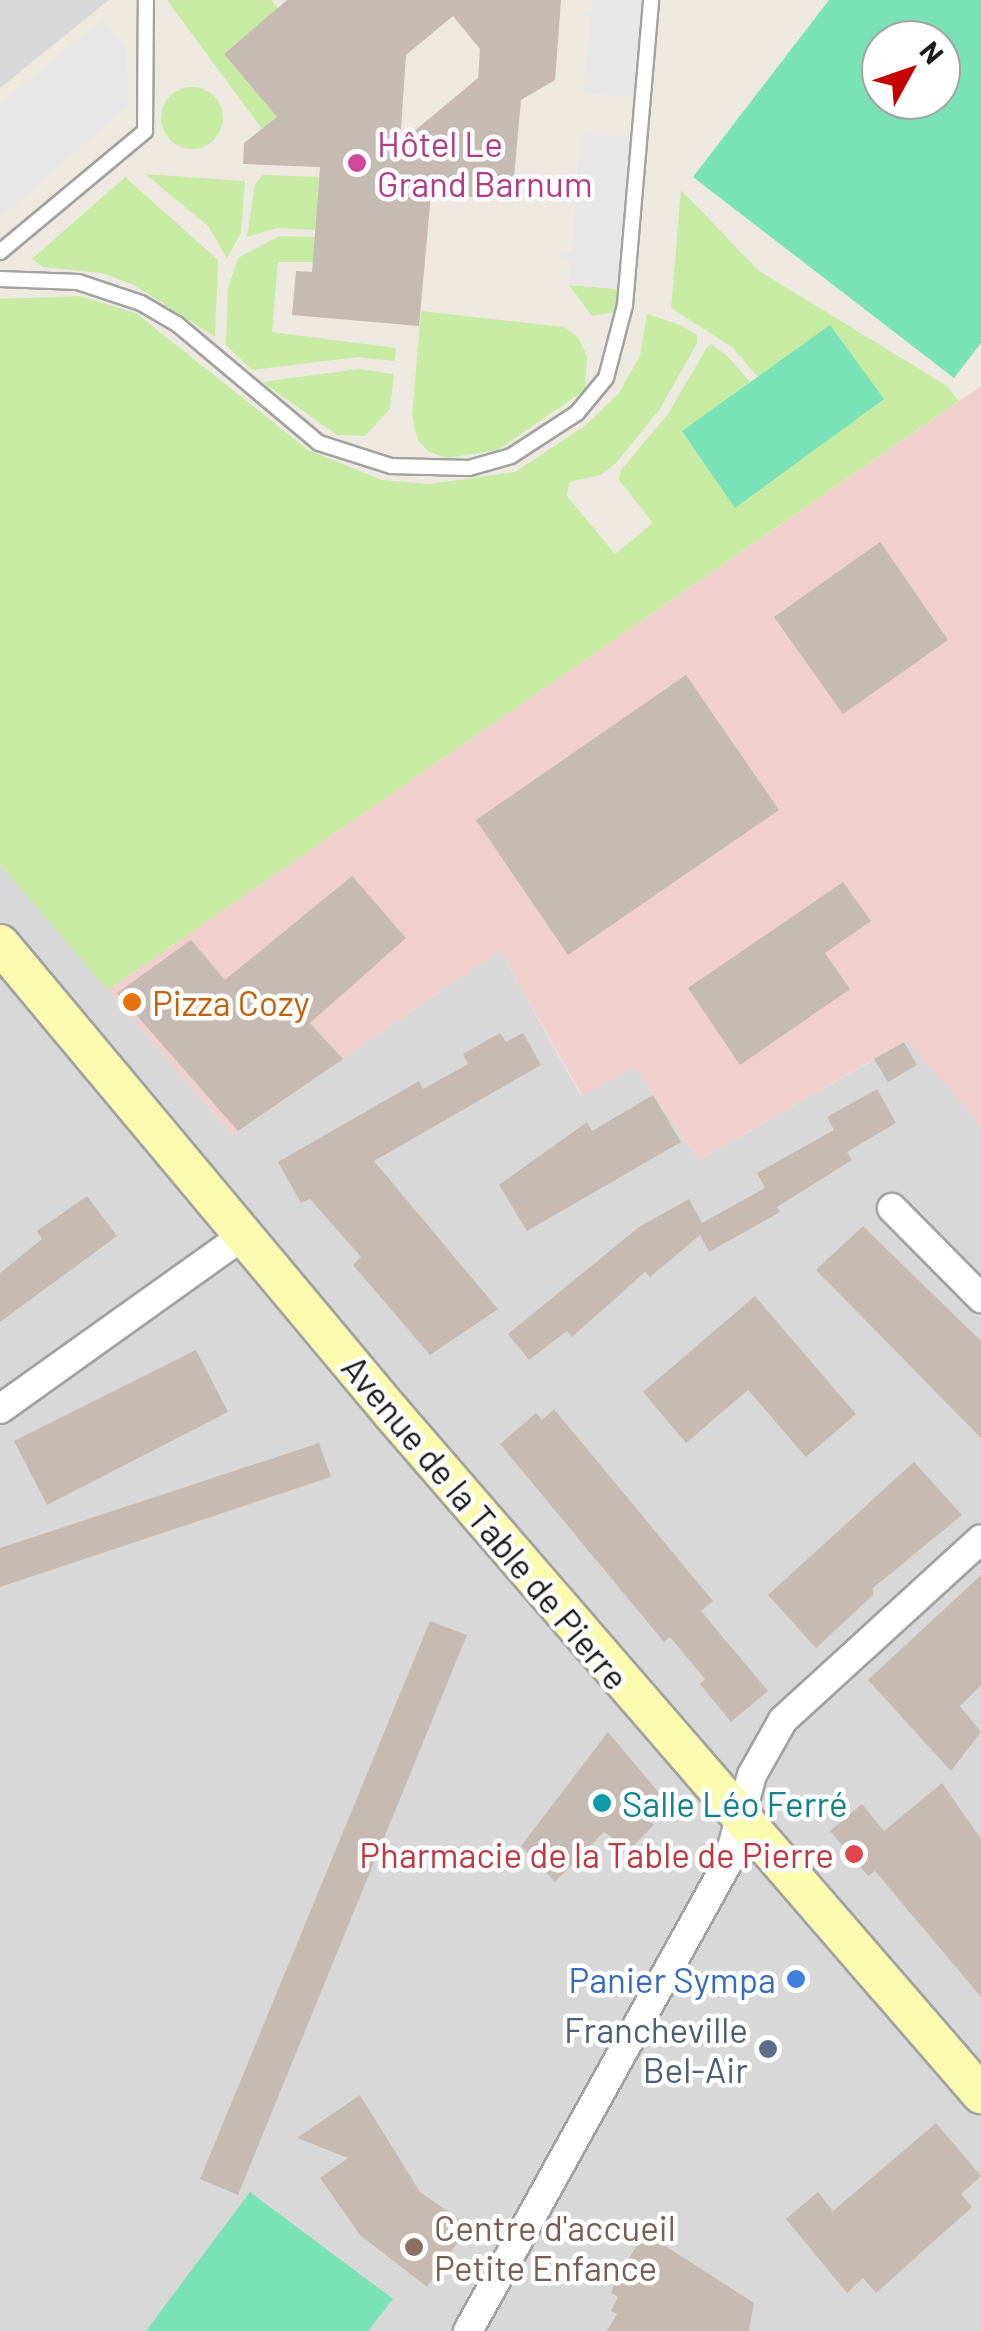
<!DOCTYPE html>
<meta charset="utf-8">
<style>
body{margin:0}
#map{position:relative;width:981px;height:2331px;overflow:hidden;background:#eee9e0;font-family:Barlow,sans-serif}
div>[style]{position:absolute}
.residential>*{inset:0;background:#d9d8d8}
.commercial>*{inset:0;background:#f0cfcd}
.grass>*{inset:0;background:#c7eba2}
.round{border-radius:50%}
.pitch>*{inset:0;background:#79e2b8}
.parking>*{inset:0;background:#e7e7e7}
.building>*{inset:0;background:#c5bbb3}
.roads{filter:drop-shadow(2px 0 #a2a2a2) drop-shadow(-2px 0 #a2a2a2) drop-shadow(0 2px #a2a2a2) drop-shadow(0 -2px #a2a2a2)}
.lane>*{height:14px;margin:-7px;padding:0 7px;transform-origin:7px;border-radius:7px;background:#fff}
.street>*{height:28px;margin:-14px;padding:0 14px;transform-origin:14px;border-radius:14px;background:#fff}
.secondary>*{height:38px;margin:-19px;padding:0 19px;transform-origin:19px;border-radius:19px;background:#f9fcaf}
.dots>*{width:28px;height:28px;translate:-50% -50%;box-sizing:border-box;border:5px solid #fff;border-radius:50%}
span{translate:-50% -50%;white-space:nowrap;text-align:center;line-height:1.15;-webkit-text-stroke:9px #fff;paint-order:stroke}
.hotel-label{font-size:35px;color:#b23c85}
.left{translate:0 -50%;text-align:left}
.food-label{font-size:35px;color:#c56008}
.street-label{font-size:35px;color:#1b1b1b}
.culture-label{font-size:35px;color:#0d838f}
.health-label{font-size:35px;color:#be3a42}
.right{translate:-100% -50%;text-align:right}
.shop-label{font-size:35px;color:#366cbe}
.service-label{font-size:35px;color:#4e5e75}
.education-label{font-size:35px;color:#785e54}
.north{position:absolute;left:861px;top:20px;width:100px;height:100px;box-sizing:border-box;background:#fff;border:2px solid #a4a4a4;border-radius:50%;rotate:50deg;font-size:28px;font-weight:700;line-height:40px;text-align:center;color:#1b1b1b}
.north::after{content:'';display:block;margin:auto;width:35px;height:45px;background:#c70002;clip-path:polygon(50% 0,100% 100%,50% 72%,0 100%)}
</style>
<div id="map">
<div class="residential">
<i style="clip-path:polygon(0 0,109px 0,0 88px)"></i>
<i style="clip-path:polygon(0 864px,233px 1135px,500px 950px,581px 1096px,634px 1067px,699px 1160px,908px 1040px,981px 1126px,981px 2331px,0 2331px)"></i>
</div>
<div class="commercial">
<i style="clip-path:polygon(981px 386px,981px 1126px,907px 1040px,699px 1160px,634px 1067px,582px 1096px,500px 950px,233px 1135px,108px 990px)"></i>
</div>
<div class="grass">
<i style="clip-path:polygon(167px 0,271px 0,278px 8px,224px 54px,286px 128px,262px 129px)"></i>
<i class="round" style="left:161px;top:87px;width:62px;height:62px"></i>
<i style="clip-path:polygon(145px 174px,245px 181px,241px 233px,227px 258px,208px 226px)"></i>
<i style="clip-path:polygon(263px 175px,319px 177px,315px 230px,277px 228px,247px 237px,255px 184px)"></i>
<i style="clip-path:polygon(125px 177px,218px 260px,215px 337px,134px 285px,102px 273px,43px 267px,32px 259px)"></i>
<i style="clip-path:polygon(681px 190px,759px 271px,947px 386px,959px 401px,108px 990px,0 864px,0 299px,80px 296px,136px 313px,308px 450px,382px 480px,429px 484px,515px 472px,585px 426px,619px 393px,640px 356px,647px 314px,680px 325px,697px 335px,697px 343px,660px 409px,616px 463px,601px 475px,569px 482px,567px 496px,615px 554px,653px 523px,619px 480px,621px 470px,668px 414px,706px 349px,711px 344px,727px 356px,750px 382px,682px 432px,830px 325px,758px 377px,732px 347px,671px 308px)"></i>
<i style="clip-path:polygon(279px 236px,315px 237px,313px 262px,278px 262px,272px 332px,396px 348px,395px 361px,358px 357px,252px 370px,226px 345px,228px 288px,238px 258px)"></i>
<i style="clip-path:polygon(569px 285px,618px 289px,615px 312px,592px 316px)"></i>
<i style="clip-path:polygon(421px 311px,564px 327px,578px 337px,587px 356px,585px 390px,498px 450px,447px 458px,429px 452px,418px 441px,412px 416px)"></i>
<i style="clip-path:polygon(358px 369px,394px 374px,390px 409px,365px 436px,337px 435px,262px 382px)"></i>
</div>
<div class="pitch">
<i style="clip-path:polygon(evenodd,829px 0,981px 0,981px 343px,954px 378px,693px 177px,829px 0,881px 40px,941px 40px,941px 100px,881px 100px,881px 40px)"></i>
<i style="clip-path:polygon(830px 325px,884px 399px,735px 508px,682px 431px)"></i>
<i style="clip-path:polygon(250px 2192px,393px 2299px,368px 2331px,146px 2331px)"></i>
</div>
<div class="parking">
<i style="clip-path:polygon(592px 0,642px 0,641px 17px,649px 21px,640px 24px,634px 97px,583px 93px,591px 18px,578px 13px,591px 11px)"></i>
<i style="clip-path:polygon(102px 19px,126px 46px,129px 105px,0 218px,0 104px)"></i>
<i style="clip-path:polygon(581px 133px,632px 138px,625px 213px,632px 221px,624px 227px,618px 289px,569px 285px,571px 264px,556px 257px,572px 250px)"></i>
</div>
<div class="building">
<i style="clip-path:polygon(evenodd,287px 0,561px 0,555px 80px,521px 100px,512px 200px,431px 194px,419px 326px,292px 315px,296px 271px,312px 272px,320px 167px,243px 164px,244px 143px,277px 117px,224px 54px,287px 0,453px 16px,480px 49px,478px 78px,400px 143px,406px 55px,453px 16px)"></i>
<i style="clip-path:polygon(880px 542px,948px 640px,843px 714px,774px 617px)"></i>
<i style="clip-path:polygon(686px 675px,779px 810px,568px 955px,476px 820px)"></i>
<i style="clip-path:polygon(352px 876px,406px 938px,310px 1023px,343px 1059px,238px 1131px,117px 993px,191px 940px,225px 980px)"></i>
<i style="clip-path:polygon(843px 882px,871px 921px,825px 953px,850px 989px,740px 1065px,688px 988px)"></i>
<i style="clip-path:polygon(500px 1033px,506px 1042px,523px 1033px,541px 1065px,374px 1161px,498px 1309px,430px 1355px,353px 1265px,361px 1257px,310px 1199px,301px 1203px,278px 1162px,419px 1081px,423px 1089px,468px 1064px,463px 1054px)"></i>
<i style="clip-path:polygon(904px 1042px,917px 1065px,888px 1082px,874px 1059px)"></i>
<i style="clip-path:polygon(877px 1089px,896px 1123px,847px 1152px,852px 1160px,777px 1207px,780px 1212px,709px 1252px,700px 1235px,650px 1277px,645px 1272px,572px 1337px,567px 1331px,529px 1360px,508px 1334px,639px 1227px,689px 1199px,702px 1223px,765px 1188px,757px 1173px,834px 1130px,827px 1117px)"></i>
<i style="clip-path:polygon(653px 1095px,681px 1142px,527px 1231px,499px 1185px,587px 1122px,592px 1131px)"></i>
<i style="clip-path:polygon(87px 1196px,117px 1236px,0 1322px,0 1273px,42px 1239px,37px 1231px)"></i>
<i style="clip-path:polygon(863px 1226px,981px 1341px,981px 1438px,816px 1270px)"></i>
<i style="clip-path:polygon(755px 1296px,856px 1414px,806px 1457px,748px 1390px,686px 1443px,643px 1392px)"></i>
<i style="clip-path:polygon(196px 1350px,228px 1412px,47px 1505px,14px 1441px)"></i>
<i style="clip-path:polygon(554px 1409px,713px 1601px,701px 1611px,768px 1691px,731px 1722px,700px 1684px,705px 1679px,670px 1637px,664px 1642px,500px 1444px,536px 1413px,542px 1420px)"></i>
<i style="clip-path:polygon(319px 1443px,331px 1477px,0 1587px,0 1548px)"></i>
<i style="clip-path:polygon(914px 1462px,962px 1515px,873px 1588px,873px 1595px,816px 1648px,768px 1595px)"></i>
<i style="clip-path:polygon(981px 1575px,981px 1685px,960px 1706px,981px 1732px,951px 1771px,868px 1680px)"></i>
<i style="clip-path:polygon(430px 1621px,467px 1635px,238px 2195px,200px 2179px)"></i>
<i style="clip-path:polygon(608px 1732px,660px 1794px,642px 1812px,654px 1825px,629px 1850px,604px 1832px,555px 1882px,521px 1846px)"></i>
<i style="clip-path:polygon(942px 1783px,981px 1839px,981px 1997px,875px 1871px,868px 1876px,830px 1831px,862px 1804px,884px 1831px)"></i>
<i style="clip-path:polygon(360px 2095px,420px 2192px,469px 2226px,427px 2287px,360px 2235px,320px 2178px,348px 2158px,297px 2138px)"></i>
<i style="clip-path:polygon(936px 2123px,981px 2176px,961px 2194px,972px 2207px,876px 2293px,863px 2278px,847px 2293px,786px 2219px,818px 2192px,833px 2211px)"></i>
<i style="clip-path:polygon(645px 2233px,754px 2303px,749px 2331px,607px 2331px,617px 2314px,611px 2311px,618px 2297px,611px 2293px,618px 2275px)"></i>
</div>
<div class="roads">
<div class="lane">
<i style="left:0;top:252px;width:189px;rotate:-39.8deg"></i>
<i style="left:145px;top:131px;width:131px;rotate:-89.6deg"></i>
<i style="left:0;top:279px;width:78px;rotate:2.2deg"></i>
<i style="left:78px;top:282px;width:66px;rotate:18.4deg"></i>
<i style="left:141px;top:303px;width:42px;rotate:30.3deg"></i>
<i style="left:177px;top:324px;width:185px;rotate:40deg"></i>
<i style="left:319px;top:443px;width:76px;rotate:17.7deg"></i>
<i style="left:391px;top:466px;width:78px;rotate:1.5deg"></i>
<i style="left:469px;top:468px;width:44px;rotate:-15.9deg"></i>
<i style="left:511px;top:456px;width:79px;rotate:-33.1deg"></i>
<i style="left:577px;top:413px;width:45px;rotate:-50.4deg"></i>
<i style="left:606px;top:378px;width:75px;rotate:-75.4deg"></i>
<i style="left:625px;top:305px;width:306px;rotate:-85.1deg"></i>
</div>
<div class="street">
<i style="left:892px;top:1208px;width:127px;rotate:45.3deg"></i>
<i style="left:0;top:1409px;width:300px;rotate:-35.5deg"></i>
<i style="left:468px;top:2331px;width:536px;rotate:-61deg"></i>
<i style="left:728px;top:1862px;width:90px;rotate:-74.6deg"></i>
<i style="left:752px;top:1775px;width:63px;rotate:-60.6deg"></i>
<i style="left:783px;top:1720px;width:268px;rotate:-42.4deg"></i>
</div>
<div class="secondary">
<i style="left:0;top:944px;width:610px;rotate:50.12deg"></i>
<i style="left:391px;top:1412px;width:902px;rotate:49.14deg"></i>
</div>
</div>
<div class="dots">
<i style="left:357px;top:163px;background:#d1479c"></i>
<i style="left:132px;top:1002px;background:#e8710a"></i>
<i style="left:602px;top:1803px;background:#0f9aa8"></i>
<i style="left:854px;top:1854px;background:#e0444e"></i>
<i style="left:796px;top:1979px;background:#3f7fe0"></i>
<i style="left:768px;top:2049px;background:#5c6f8a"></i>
<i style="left:414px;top:2247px;background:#8d6e63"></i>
</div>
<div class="hotel-label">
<span class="left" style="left:377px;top:163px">Hôtel Le<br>Grand Barnum</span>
</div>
<div class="food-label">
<span class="left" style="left:152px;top:1002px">Pizza Cozy</span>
</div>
<div class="street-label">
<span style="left:486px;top:1522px;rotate:50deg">Avenue de la Table de Pierre</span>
</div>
<div class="culture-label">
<span class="left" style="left:622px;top:1803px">Salle Léo Ferré</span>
</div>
<div class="health-label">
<span class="right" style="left:834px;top:1854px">Pharmacie de la Table de Pierre</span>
</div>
<div class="shop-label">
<span class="right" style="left:776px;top:1979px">Panier Sympa</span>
</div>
<div class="service-label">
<span class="right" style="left:748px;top:2049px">Francheville<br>Bel-Air</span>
</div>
<div class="education-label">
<span class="left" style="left:434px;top:2247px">Centre d'accueil<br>Petite Enfance</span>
</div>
<div class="north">N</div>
</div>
